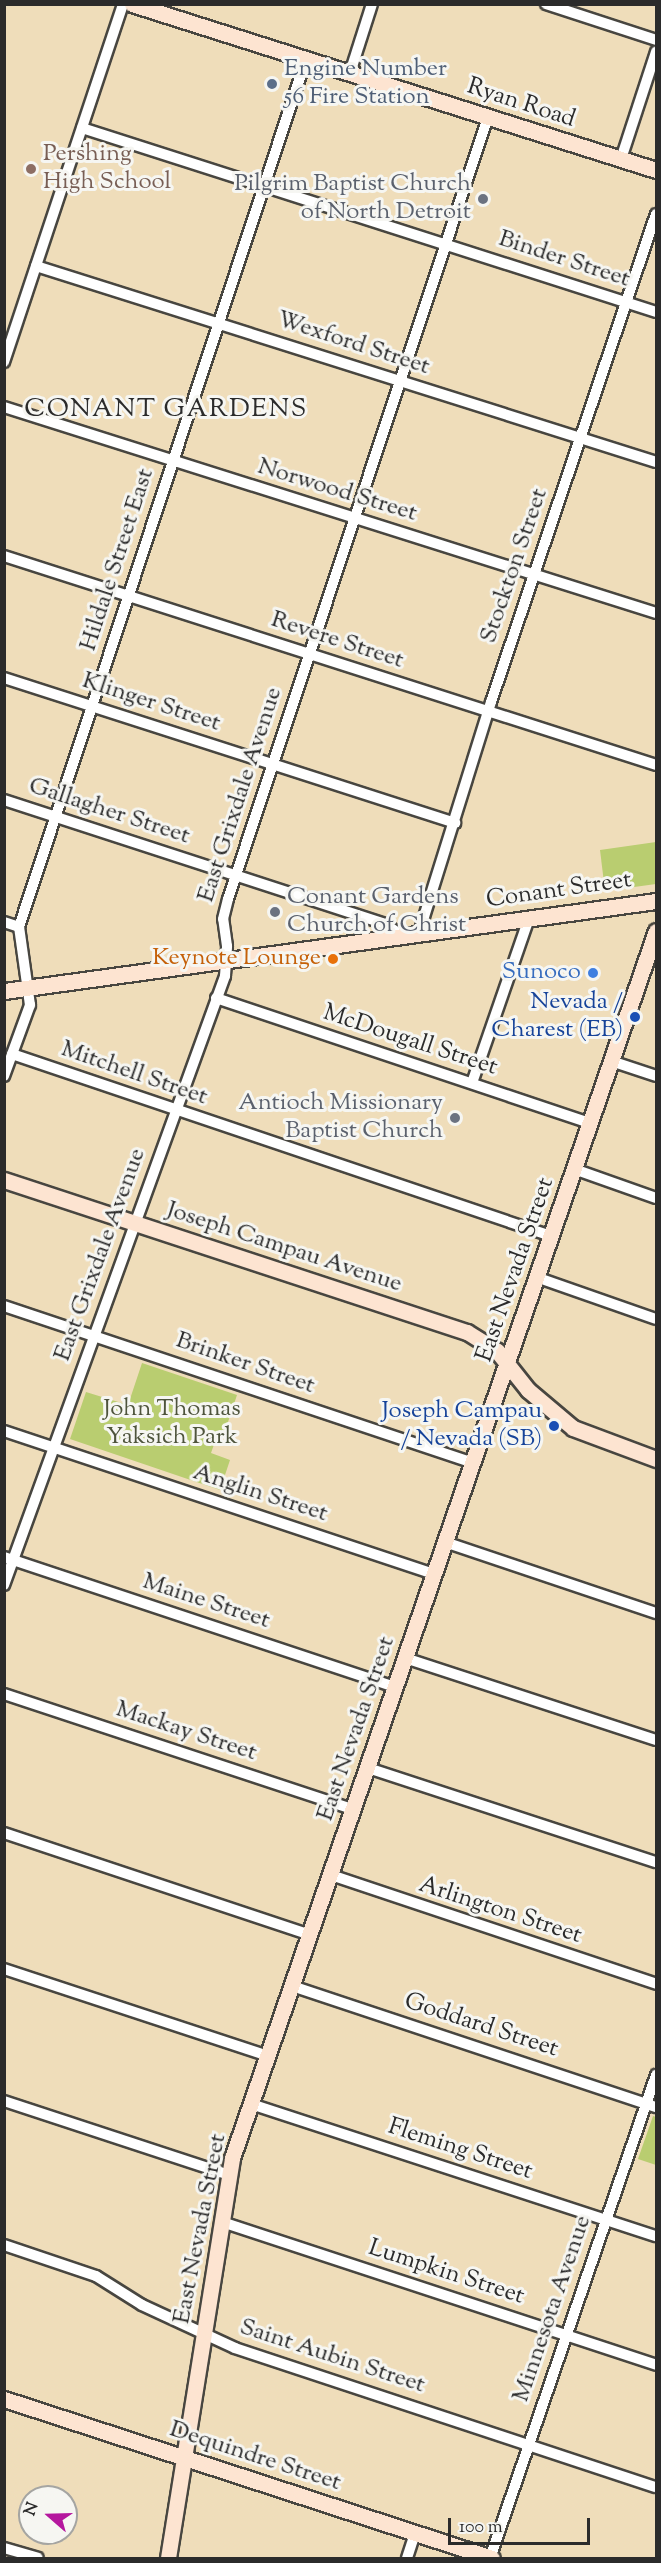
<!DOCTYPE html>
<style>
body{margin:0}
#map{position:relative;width:661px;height:2563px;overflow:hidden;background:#efddba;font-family:"Sorts Mill Goudy",serif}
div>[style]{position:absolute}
.green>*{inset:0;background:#b9cd70}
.roads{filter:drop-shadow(2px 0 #484640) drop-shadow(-2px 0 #484640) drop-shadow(0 2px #484640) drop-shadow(0 -2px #484640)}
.street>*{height:10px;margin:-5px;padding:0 5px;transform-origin:5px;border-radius:5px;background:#fff}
.secondary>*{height:15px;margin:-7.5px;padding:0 7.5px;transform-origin:7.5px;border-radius:7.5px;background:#fde4d1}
.dots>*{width:16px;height:16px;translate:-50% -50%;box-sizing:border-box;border:3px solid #f6f6f2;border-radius:50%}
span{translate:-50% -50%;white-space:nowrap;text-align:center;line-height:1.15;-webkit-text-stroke:6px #f6f6f2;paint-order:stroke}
.service-label{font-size:24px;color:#4e5e75}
.left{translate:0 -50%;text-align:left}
.street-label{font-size:24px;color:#2b2b2b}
.education-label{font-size:24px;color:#785e54}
.worship-label{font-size:24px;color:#5b616d}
.right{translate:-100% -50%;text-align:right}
.food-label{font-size:24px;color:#c56008}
.shop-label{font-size:24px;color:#366cbe}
.transit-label{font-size:24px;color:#164399}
.park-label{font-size:24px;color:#4e543c}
.neighbourhood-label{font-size:26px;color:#2b2b2b;letter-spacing:1.5px}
.frame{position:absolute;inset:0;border:6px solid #2b2b2b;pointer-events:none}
.north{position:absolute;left:18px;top:2485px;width:60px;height:60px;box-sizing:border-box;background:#f6f6f2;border:2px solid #a5a5a2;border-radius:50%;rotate:290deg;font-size:16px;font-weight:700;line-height:24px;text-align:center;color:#2b2b2b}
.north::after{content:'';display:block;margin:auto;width:21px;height:27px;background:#b5179e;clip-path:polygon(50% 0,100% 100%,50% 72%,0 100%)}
.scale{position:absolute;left:448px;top:2518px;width:142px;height:27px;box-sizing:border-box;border:3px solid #2b2b2b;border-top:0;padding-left:8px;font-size:18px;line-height:21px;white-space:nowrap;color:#2b2b2b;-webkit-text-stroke:4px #f6f6f2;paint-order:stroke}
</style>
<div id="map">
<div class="green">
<i style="clip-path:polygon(656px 842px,656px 884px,605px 891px,600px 850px)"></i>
<i style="clip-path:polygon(142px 1363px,237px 1395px,223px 1437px,217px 1436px,211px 1453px,230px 1460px,220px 1490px,70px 1439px,86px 1392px,128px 1405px)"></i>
<i style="clip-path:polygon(653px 2116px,656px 2117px,656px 2165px,638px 2159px)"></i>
</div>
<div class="roads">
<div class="street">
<i style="left:546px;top:4px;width:116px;rotate:18.1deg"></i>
<i style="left:350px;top:73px;width:72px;rotate:-72.3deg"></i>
<i style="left:82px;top:128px;width:603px;rotate:17.77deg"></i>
<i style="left:621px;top:159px;width:113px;rotate:-71.9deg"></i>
<i style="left:36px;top:266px;width:650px;rotate:17.54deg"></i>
<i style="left:4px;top:362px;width:377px;rotate:-71.6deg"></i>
<i style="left:4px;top:407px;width:684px;rotate:17.53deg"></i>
<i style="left:4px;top:556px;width:685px;rotate:17.77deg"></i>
<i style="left:4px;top:678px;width:474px;rotate:17.8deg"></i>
<i style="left:4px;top:800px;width:401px;rotate:18deg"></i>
<i style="left:385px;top:924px;width:22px;rotate:34deg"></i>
<i style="left:4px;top:922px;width:16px;rotate:18deg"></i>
<i style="left:419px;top:933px;width:242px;rotate:-72.7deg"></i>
<i style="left:491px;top:702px;width:515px;rotate:-71.32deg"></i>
<i style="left:216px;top:998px;width:394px;rotate:18.5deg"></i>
<i style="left:12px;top:1054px;width:569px;rotate:18.66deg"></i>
<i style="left:611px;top:1061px;width:47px;rotate:18.4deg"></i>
<i style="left:4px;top:1076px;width:76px;rotate:-69.9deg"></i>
<i style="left:30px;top:1005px;width:79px;rotate:-98deg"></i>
<i style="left:19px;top:927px;width:914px;rotate:-71.7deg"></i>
<i style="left:472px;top:1083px;width:175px;rotate:-70.9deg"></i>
<i style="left:574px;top:1169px;width:87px;rotate:19.5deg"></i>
<i style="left:536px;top:1277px;width:127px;rotate:19.3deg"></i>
<i style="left:4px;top:1306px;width:495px;rotate:18.5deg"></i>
<i style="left:4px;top:1431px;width:453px;rotate:18.4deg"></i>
<i style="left:445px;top:1542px;width:223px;rotate:18.6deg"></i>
<i style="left:4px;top:1557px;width:412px;rotate:18.4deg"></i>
<i style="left:4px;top:1585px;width:648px;rotate:-70.05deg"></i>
<i style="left:225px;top:976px;width:30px;rotate:-86deg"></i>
<i style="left:227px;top:946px;width:27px;rotate:-98deg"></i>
<i style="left:223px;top:919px;width:21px;rotate:-76deg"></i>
<i style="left:228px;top:899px;width:824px;rotate:-71.61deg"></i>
<i style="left:405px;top:1658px;width:264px;rotate:18.1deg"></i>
<i style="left:4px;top:1694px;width:369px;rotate:18.3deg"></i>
<i style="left:368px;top:1768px;width:303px;rotate:18.1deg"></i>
<i style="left:4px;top:1833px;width:323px;rotate:18.4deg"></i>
<i style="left:331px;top:1875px;width:343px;rotate:18.5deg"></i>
<i style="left:4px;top:1969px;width:278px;rotate:18.2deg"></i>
<i style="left:292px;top:1986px;width:384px;rotate:18.4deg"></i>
<i style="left:4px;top:2101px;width:237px;rotate:18.2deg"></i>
<i style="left:251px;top:2104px;width:426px;rotate:18.1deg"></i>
<i style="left:222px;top:2222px;width:457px;rotate:18.2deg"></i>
<i style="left:4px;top:2245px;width:97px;rotate:18.6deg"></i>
<i style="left:96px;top:2276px;width:54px;rotate:32.2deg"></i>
<i style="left:142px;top:2305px;width:102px;rotate:24.8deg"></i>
<i style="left:235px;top:2348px;width:443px;rotate:18.3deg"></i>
<i style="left:4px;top:2548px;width:35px;rotate:16deg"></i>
<i style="left:407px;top:2558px;width:25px;rotate:-72deg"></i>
<i style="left:490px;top:2558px;width:511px;rotate:-71.03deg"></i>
</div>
<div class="secondary">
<i style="left:132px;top:4px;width:550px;rotate:17.58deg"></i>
<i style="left:4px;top:991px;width:658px;rotate:-7.86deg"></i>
<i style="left:4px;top:1180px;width:487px;rotate:18.2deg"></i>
<i style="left:467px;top:1332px;width:36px;rotate:32deg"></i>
<i style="left:497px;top:1351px;width:50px;rotate:51.5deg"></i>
<i style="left:528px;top:1390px;width:59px;rotate:40.2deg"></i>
<i style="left:573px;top:1428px;width:89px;rotate:20.5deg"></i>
<i style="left:4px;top:2399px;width:513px;rotate:18.05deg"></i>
<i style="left:168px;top:2558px;width:405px;rotate:-80.9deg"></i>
<i style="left:232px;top:2158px;width:1298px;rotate:-70.94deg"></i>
</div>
</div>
<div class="dots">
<i style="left:272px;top:84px;background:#5c6f8a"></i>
<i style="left:31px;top:169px;background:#8d6e63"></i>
<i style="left:483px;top:199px;background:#6b7280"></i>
<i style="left:275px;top:912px;background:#6b7280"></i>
<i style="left:333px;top:959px;background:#e8710a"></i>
<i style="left:593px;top:973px;background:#3f7fe0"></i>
<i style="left:635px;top:1017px;background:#1a4fb4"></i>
<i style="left:455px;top:1118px;background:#6b7280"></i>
<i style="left:554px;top:1426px;background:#1a4fb4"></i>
</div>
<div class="service-label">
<span class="left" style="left:284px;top:84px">Engine Number<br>56 Fire Station</span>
</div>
<div class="street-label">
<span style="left:521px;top:104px;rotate:18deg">Ryan Road</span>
<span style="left:564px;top:260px;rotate:18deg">Binder Street</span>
<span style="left:353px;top:344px;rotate:18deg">Wexford Street</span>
<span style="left:337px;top:491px;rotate:17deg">Norwood Street</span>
<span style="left:118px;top:560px;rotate:-72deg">Hildale Street East</span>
<span style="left:515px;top:566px;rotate:-71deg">Stockton Street</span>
<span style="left:337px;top:641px;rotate:18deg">Revere Street</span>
<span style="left:151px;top:703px;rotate:18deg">Klinger Street</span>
<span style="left:241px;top:795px;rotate:-72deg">East Grixdale Avenue</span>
<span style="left:109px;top:812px;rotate:18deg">Gallagher Street</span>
<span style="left:559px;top:891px;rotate:-8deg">Conant Street</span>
<span style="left:410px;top:1041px;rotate:18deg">McDougall Street</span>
<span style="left:134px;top:1074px;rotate:19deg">Mitchell Street</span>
<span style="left:284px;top:1248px;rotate:18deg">Joseph Campau Avenue</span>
<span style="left:101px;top:1255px;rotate:-70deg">East Grixdale Avenue</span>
<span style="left:516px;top:1270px;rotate:-71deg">East Nevada Street</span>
<span style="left:245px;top:1364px;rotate:19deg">Brinker Street</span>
<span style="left:260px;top:1494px;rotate:18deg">Anglin Street</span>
<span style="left:206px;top:1602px;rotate:18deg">Maine Street</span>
<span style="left:357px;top:1729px;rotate:-71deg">East Nevada Street</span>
<span style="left:186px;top:1732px;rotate:18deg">Mackay Street</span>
<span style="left:500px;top:1911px;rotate:18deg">Arlington Street</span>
<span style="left:481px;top:2026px;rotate:18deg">Goddard Street</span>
<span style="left:460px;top:2150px;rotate:18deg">Fleming Street</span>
<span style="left:201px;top:2229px;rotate:-79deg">East Nevada Street</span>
<span style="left:446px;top:2273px;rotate:18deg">Lumpkin Street</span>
<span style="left:553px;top:2309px;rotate:-71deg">Minnesota Avenue</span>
<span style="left:332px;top:2357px;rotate:18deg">Saint Aubin Street</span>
<span style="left:255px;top:2457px;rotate:18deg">Dequindre Street</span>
</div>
<div class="education-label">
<span class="left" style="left:43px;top:169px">Pershing<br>High School</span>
</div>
<div class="worship-label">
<span class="right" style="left:471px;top:199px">Pilgrim Baptist Church<br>of North Detroit</span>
<span class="left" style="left:287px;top:912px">Conant Gardens<br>Church of Christ</span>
<span class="right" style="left:443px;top:1118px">Antioch Missionary<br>Baptist Church</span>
</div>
<div class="food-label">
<span class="right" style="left:321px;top:959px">Keynote Lounge</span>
</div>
<div class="shop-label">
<span class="right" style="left:581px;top:973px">Sunoco</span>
</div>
<div class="transit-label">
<span class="right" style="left:623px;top:1017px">Nevada /<br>Charest (EB)</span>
<span class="right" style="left:542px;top:1426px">Joseph Campau<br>/ Nevada (SB)</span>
</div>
<div class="park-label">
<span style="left:172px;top:1424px">John Thomas<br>Yaksich Park</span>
</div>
<div class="neighbourhood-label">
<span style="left:166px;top:410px">CONANT GARDENS</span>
</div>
<div class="frame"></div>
<div class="north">N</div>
<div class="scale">100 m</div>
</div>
